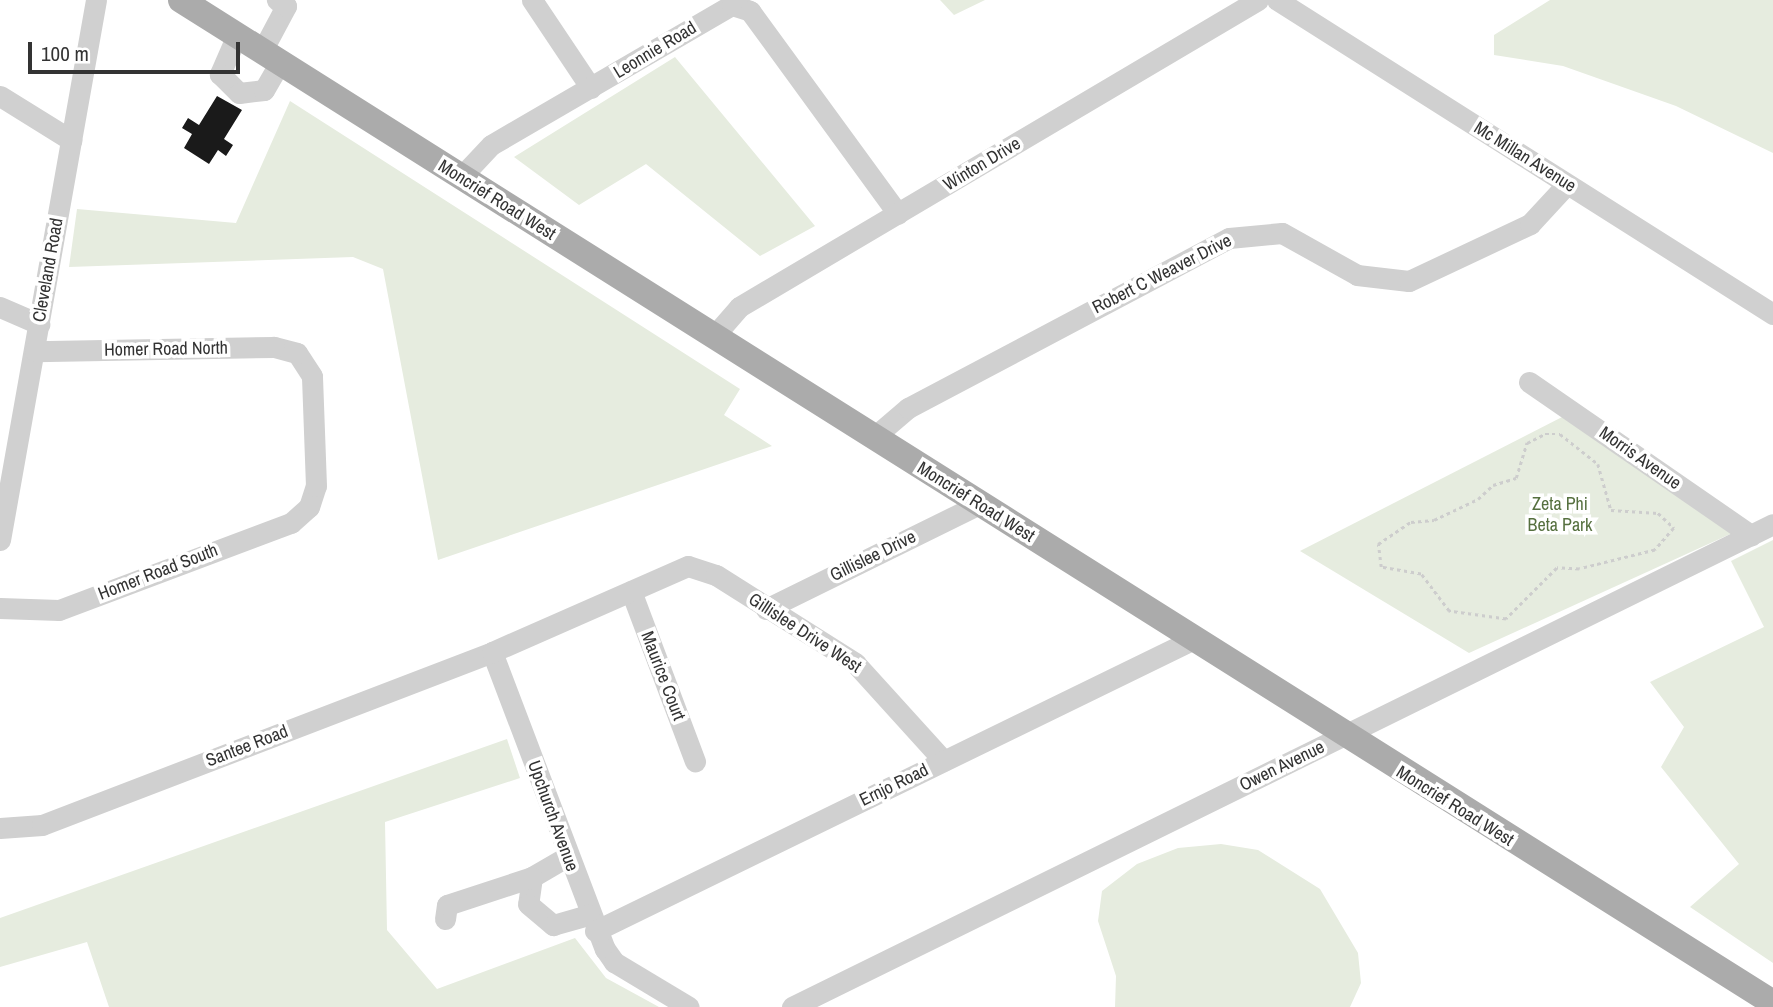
<!DOCTYPE html>
<style>
body{margin:0}
#map{position:relative;width:1773px;height:1007px;overflow:hidden;background:#fff;font-family:"Archivo Narrow",sans-serif}
div>[style]{position:absolute}
.green>*{inset:0;background:#e6ecdf}
.building>*{inset:0;background:#1a1a1a}
.path>*{height:2.5px;margin-top:-1.25px;transform-origin:0;background:repeating-linear-gradient(90deg,#cdcdcd 0 3.5px,transparent 0 7px)}
.minor>*{height:21px;margin:-10.5px;padding:0 10.5px;transform-origin:10.5px;border-radius:10.5px;background:#d0d0d0}
.major>*{height:26px;margin:-13px;padding:0 13px;transform-origin:13px;border-radius:13px;background:#ababab}
span{translate:-50% -50%;white-space:nowrap;text-align:center;line-height:1.15;-webkit-text-stroke:7px #fff;paint-order:stroke}
.street-label{font-size:18px;color:#333}
.park-label{font-size:18px;color:#56703f}
.scale{position:absolute;left:28px;top:42px;width:212px;height:32px;box-sizing:border-box;border:4px solid #333;border-top:0;padding-left:9px;font-size:21px;line-height:24px;white-space:nowrap;color:#333;-webkit-text-stroke:5px #fff;paint-order:stroke}
</style>
<div id="map">
<div class="green">
<i style="clip-path:polygon(940px 0,985px 0,954px 15px)"></i>
<i style="clip-path:polygon(1550px 0,1773px 0,1773px 153px,1676px 106px,1563px 66px,1494px 55px,1494px 35px)"></i>
<i style="clip-path:polygon(675px 57px,815px 226px,760px 256px,646px 164px,579px 205px,514px 157px)"></i>
<i style="clip-path:polygon(290px 101px,740px 389px,724px 415px,772px 446px,438px 560px,383px 269px,353px 257px,69px 267px,77px 209px,236px 223px)"></i>
<i style="clip-path:polygon(1568px 414px,1737px 531px,1469px 653px,1300px 551px)"></i>
<i style="clip-path:polygon(1773px 540px,1773px 963px,1690px 907px,1739px 864px,1661px 767px,1684px 727px,1650px 682px,1764px 627px,1731px 561px)"></i>
<i style="clip-path:polygon(507px 739px,520px 778px,385px 822px,387px 930px,437px 989px,575px 938px,606px 978px,659px 1007px,109px 1007px,87px 942px,0 967px,0 918px)"></i>
<i style="clip-path:polygon(1221px 844px,1258px 850px,1320px 889px,1358px 953px,1361px 983px,1350px 1007px,1115px 1007px,1116px 976px,1098px 921px,1102px 891px,1137px 864px,1178px 848px)"></i>
</div>
<div class="building">
<i style="clip-path:polygon(217px 96px,242px 110px,224px 139px,233px 145px,226px 156px,218px 150px,209px 164px,184px 148px,192px 134px,182px 128px,188px 118px,199px 125px)"></i>
</div>
<div class="path">
<i style="left:1545px;top:434px;width:15px"></i>
<i style="left:1560px;top:434px;width:48px;rotate:38.3deg"></i>
<i style="left:1598px;top:464px;width:48px;rotate:74.2deg"></i>
<i style="left:1611px;top:510px;width:47px;rotate:3.7deg"></i>
<i style="left:1658px;top:513px;width:22px;rotate:43deg"></i>
<i style="left:1674px;top:528px;width:29px;rotate:131deg"></i>
<i style="left:1655px;top:550px;width:78px;rotate:166deg"></i>
<i style="left:1579px;top:569px;width:22px;rotate:-177deg"></i>
<i style="left:1557px;top:568px;width:72px;rotate:135deg"></i>
<i style="left:1506px;top:619px;width:58px;rotate:-172deg"></i>
<i style="left:1449px;top:611px;width:46px;rotate:-127.1deg"></i>
<i style="left:1421px;top:574px;width:41px;rotate:-170.1deg"></i>
<i style="left:1381px;top:567px;width:23px;rotate:-97deg"></i>
<i style="left:1378px;top:544px;width:40px;rotate:-34deg"></i>
<i style="left:1411px;top:522px;width:23px;rotate:-5deg"></i>
<i style="left:1434px;top:520px;width:49px;rotate:-25.5deg"></i>
<i style="left:1478px;top:499px;width:21px;rotate:-43deg"></i>
<i style="left:1493px;top:485px;width:24px;rotate:-17deg"></i>
<i style="left:1516px;top:478px;width:37px;rotate:-73deg"></i>
<i style="left:1527px;top:443px;width:20px;rotate:-27deg"></i>
</div>
<div class="minor">
<i style="left:532px;top:0;width:106px;rotate:56.2deg"></i>
<i style="left:1277px;top:0;width:587px;rotate:32.34deg"></i>
<i style="left:237px;top:35px;width:43px;rotate:113.6deg"></i>
<i style="left:220px;top:74px;width:27px;rotate:45deg"></i>
<i style="left:239px;top:93px;width:25px;rotate:-7deg"></i>
<i style="left:264px;top:90px;width:32px;rotate:-60deg"></i>
<i style="left:262px;top:51px;width:51px;rotate:-61.9deg"></i>
<i style="left:286px;top:6px;width:11px;rotate:-146deg"></i>
<i style="left:0;top:96px;width:84px;rotate:31.8deg"></i>
<i style="left:461px;top:177px;width:44px;rotate:-46.8deg"></i>
<i style="left:491px;top:145px;width:279px;rotate:-30.2deg"></i>
<i style="left:732px;top:5px;width:19px;rotate:18deg"></i>
<i style="left:750px;top:11px;width:251px;rotate:53.9deg"></i>
<i style="left:0;top:307px;width:43px;rotate:23.6deg"></i>
<i style="left:714px;top:336px;width:38px;rotate:-49deg"></i>
<i style="left:739px;top:307px;width:603px;rotate:-30.61deg"></i>
<i style="left:1529px;top:382px;width:270px;rotate:34.6deg"></i>
<i style="left:874px;top:437px;width:45px;rotate:-40.5deg"></i>
<i style="left:908px;top:408px;width:363px;rotate:-27.9deg"></i>
<i style="left:1229px;top:238px;width:53px;rotate:-5.4deg"></i>
<i style="left:1282px;top:233px;width:86px;rotate:29.2deg"></i>
<i style="left:1357px;top:275px;width:52px;rotate:6.6deg"></i>
<i style="left:1409px;top:281px;width:134px;rotate:-25.2deg"></i>
<i style="left:1530px;top:224px;width:54px;rotate:-47.2deg"></i>
<i style="left:0;top:540px;width:548px;rotate:-79.92deg"></i>
<i style="left:631px;top:591px;width:182px;rotate:69.4deg"></i>
<i style="left:0;top:608px;width:59px;rotate:1.9deg"></i>
<i style="left:59px;top:610px;width:248px;rotate:-20.6deg"></i>
<i style="left:291px;top:523px;width:24px;rotate:-42deg"></i>
<i style="left:309px;top:507px;width:22px;rotate:-72deg"></i>
<i style="left:316px;top:486px;width:110px;rotate:-92.1deg"></i>
<i style="left:312px;top:376px;width:27px;rotate:-123deg"></i>
<i style="left:297px;top:353px;width:24px;rotate:-165deg"></i>
<i style="left:274px;top:347px;width:239px;rotate:179deg"></i>
<i style="left:766px;top:609px;width:237px;rotate:-26.2deg"></i>
<i style="left:492px;top:652px;width:318px;rotate:69.2deg"></i>
<i style="left:605px;top:949px;width:16px;rotate:55deg"></i>
<i style="left:614px;top:962px;width:87px;rotate:31deg"></i>
<i style="left:0;top:828px;width:42px;rotate:-4.1deg"></i>
<i style="left:42px;top:825px;width:482px;rotate:-21deg"></i>
<i style="left:492px;top:652px;width:214px;rotate:-23.7deg"></i>
<i style="left:688px;top:566px;width:29px;rotate:18deg"></i>
<i style="left:716px;top:575px;width:165px;rotate:32.3deg"></i>
<i style="left:855px;top:663px;width:132px;rotate:47.8deg"></i>
<i style="left:568px;top:856px;width:42px;rotate:149.7deg"></i>
<i style="left:532px;top:877px;width:27px;rotate:98deg"></i>
<i style="left:528px;top:904px;width:33px;rotate:40deg"></i>
<i style="left:553px;top:925px;width:37px;rotate:-16deg"></i>
<i style="left:445px;top:919px;width:14px;rotate:-82deg"></i>
<i style="left:447px;top:905px;width:89px;rotate:-18.2deg"></i>
<i style="left:595px;top:931px;width:664px;rotate:-25.99deg"></i>
<i style="left:792px;top:1007px;width:1093px;rotate:-26.21deg"></i>
</div>
<div class="major">
<i style="left:181px;top:0;width:1882px;rotate:32.21deg"></i>
</div>
<div class="street-label">
<span style="left:655px;top:50px;rotate:-31deg">Leonnie Road</span>
<span style="left:1525px;top:157px;rotate:32deg">Mc Millan Avenue</span>
<span style="left:982px;top:164px;rotate:-31deg">Winton Drive</span>
<span style="left:497px;top:200px;rotate:32deg">Moncrief Road West</span>
<span style="left:48px;top:270px;rotate:-80deg">Cleveland Road</span>
<span style="left:1162px;top:274px;rotate:-27deg">Robert C Weaver Drive</span>
<span style="left:166px;top:349px;rotate:-1deg">Homer Road North</span>
<span style="left:1640px;top:458px;rotate:35deg">Morris Avenue</span>
<span style="left:976px;top:502px;rotate:32deg">Moncrief Road West</span>
<span style="left:873px;top:556px;rotate:-26deg">Gillislee Drive</span>
<span style="left:158px;top:572px;rotate:-21deg">Homer Road South</span>
<span style="left:805px;top:633px;rotate:33deg">Gillislee Drive West</span>
<span style="left:663px;top:676px;rotate:69deg">Maurice Court</span>
<span style="left:247px;top:746px;rotate:-21deg">Santee Road</span>
<span style="left:1282px;top:766px;rotate:-26deg">Owen Avenue</span>
<span style="left:894px;top:785px;rotate:-26deg">Ernjo Road</span>
<span style="left:1455px;top:806px;rotate:32deg">Moncrief Road West</span>
<span style="left:553px;top:816px;rotate:70deg">Upchurch Avenue</span>
</div>
<div class="park-label">
<span style="left:1560px;top:515px">Zeta Phi<br>Beta Park</span>
</div>
<div class="scale">100 m</div>
</div>
